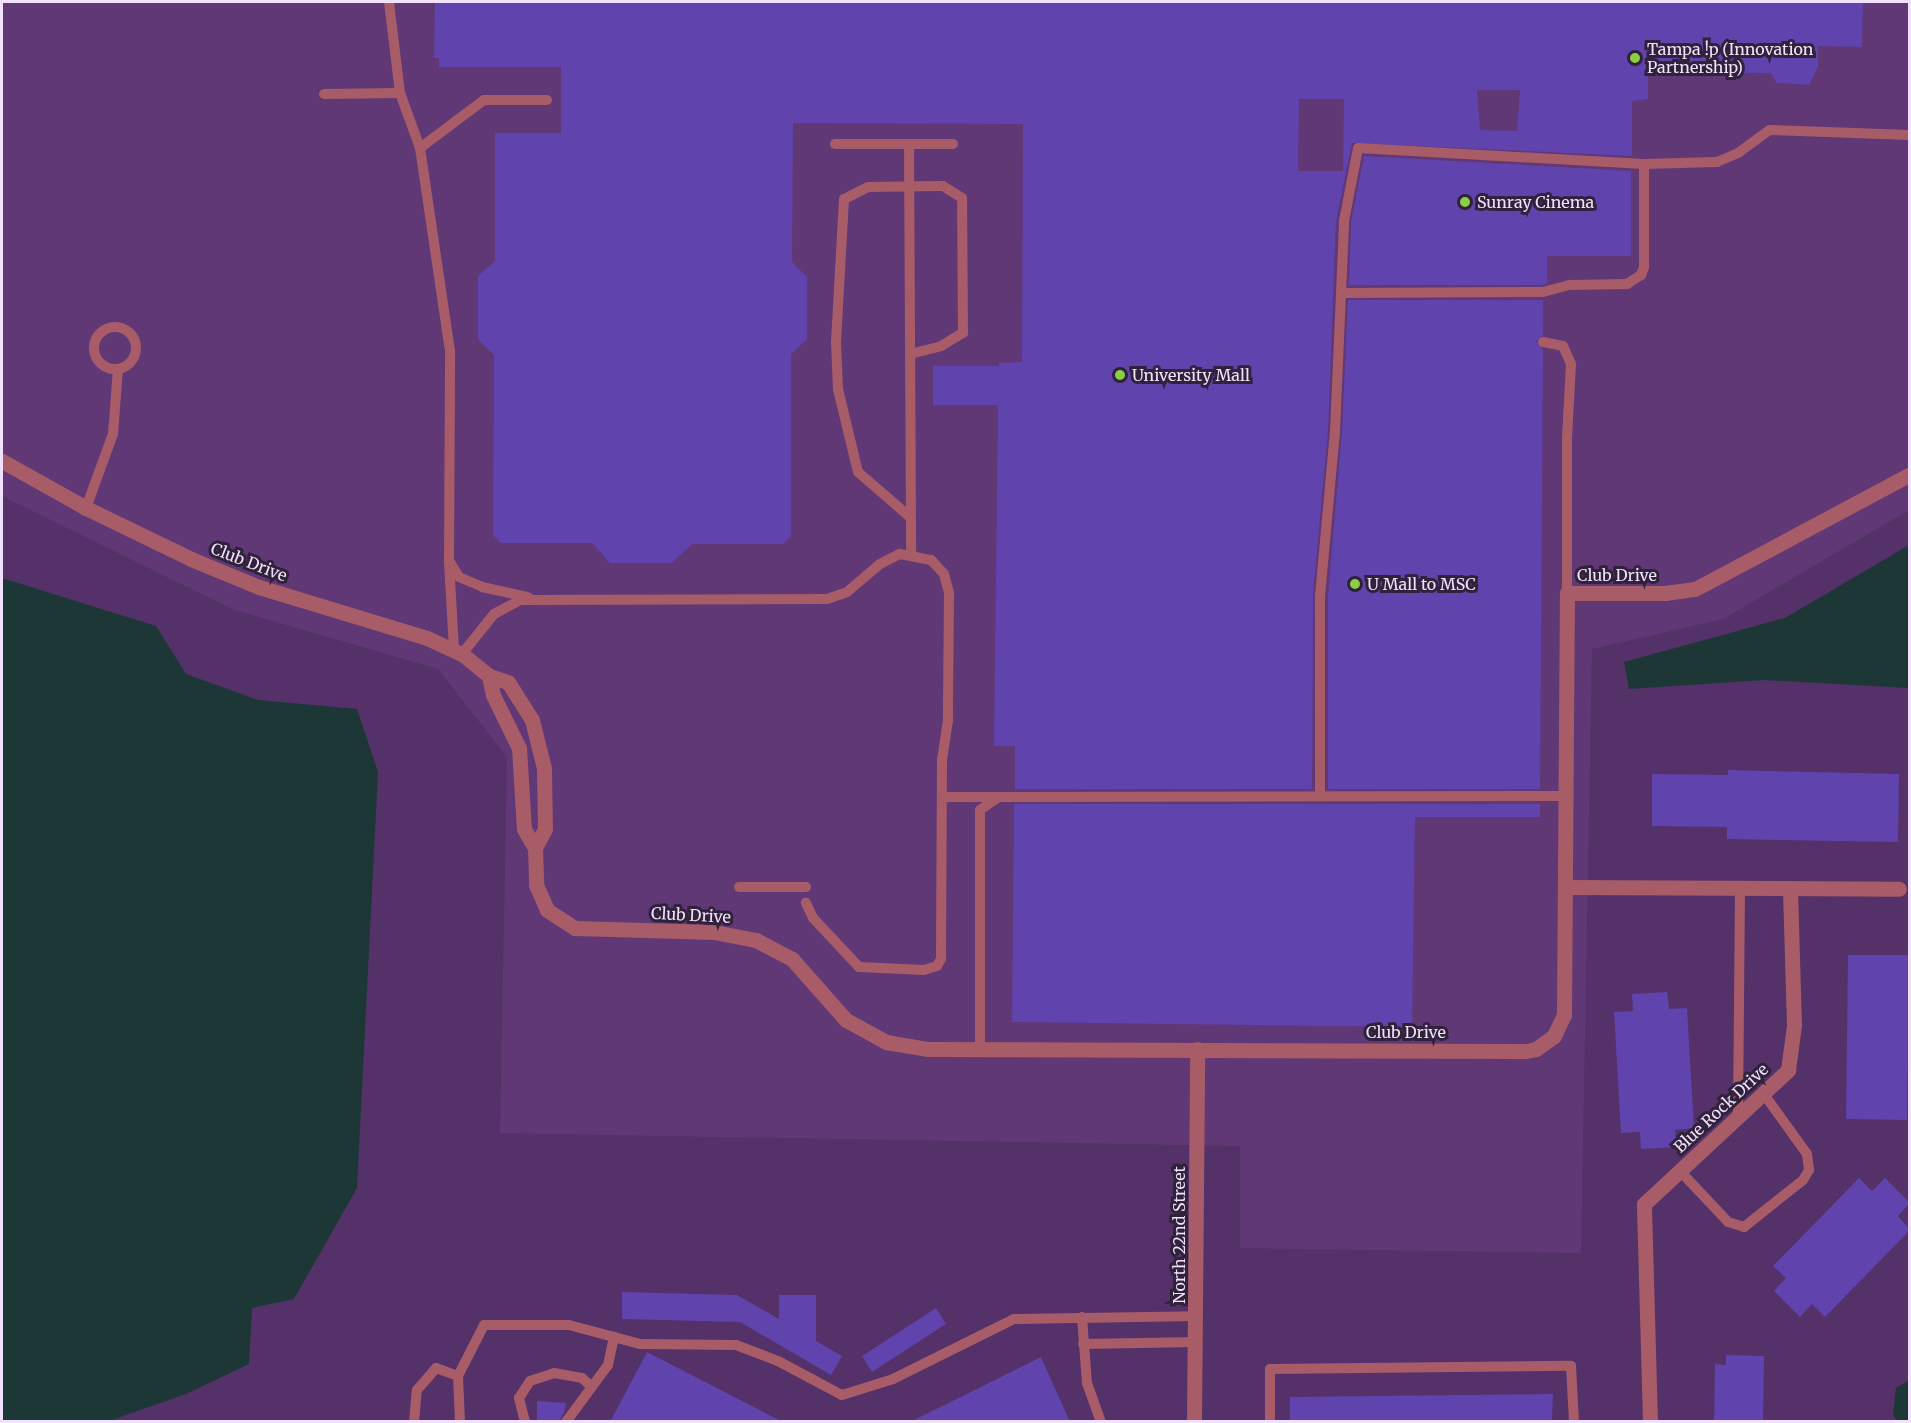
<!DOCTYPE html>
<style>
body{margin:0}
#map{position:relative;width:1911px;height:1423px;overflow:hidden;background:#543168;font-family:Merriweather,serif}
div>[style]{position:absolute}
.built>*{inset:0;background:#603876}
.water>*{inset:0;background:#1d3736}
.building>*{inset:0;background:#6043ad}
.service>*{height:10px;margin:-5px;padding:0 5px;transform-origin:5px;border-radius:5px;background:#a85c67}
.service>.ring{margin:-5px;padding:0;box-sizing:content-box;background:none;border:10px solid #a85c67;border-radius:50%}
.minor>*{height:15px;margin:-7.5px;padding:0 7.5px;transform-origin:7.5px;border-radius:7.5px;background:#a85c67}
.dots>*{width:16px;height:16px;translate:-50% -50%;box-sizing:border-box;border:3px solid #31223b;border-radius:50%}
span{translate:-50% -50%;white-space:nowrap;text-align:center;line-height:1.15;-webkit-text-stroke:6px #31223b;paint-order:stroke}
.poi-label{font-size:16px;color:#f1e1fc}
.left{translate:0 -50%;text-align:left}
.street-label{font-size:16px;color:#f1e1fc}
.frame{position:absolute;inset:0;border:3px solid #f1e1fc;pointer-events:none}
</style>
<div id="map">
<div class="built">
<i style="clip-path:polygon(2px 2px,1909px 2px,1909px 510px,1723px 619px,1592px 649px,1581px 1253px,1240px 1248px,1240px 1146px,500px 1133px,507px 757px,438px 669px,232px 609px,2px 496px)"></i>
</div>
<div class="water">
<i style="clip-path:polygon(1909px 545px,1909px 688px,1764px 680px,1629px 689px,1624px 662px,1785px 618px)"></i>
<i style="clip-path:polygon(2px 578px,156px 626px,186px 674px,258px 700px,357px 709px,378px 772px,357px 1188px,294px 1299px,252px 1308px,249px 1364px,186px 1394px,109px 1421px,2px 1421px)"></i>
<i style="clip-path:polygon(1909px 1380px,1909px 1421px,1897px 1421px,1893px 1415px,1896px 1388px)"></i>
</div>
<div class="building">
<i style="clip-path:polygon(evenodd,435px 2px,1863px 2px,1862px 47px,1818px 46px,1818px 67px,1809px 85px,1777px 83px,1771px 73px,1648px 72px,1648px 99px,1632px 101px,1632px 156px,1352px 143px,1336px 221px,1328px 430px,1313px 595px,1312px 789px,1015px 789px,1015px 746px,994px 746px,998px 405px,933px 405px,933px 366px,999px 366px,999px 363px,1022px 362px,1023px 124px,793px 123px,792px 262px,807px 277px,807px 339px,791px 354px,791px 536px,783px 544px,692px 544px,672px 563px,610px 563px,592px 543px,501px 543px,493px 535px,494px 355px,478px 339px,478px 276px,495px 261px,495px 133px,561px 133px,561px 67px,439px 67px,439px 58px,434px 58px,435px 2px,1477px 90px,1520px 90px,1517px 131px,1480px 130px,1477px 90px,435px 2px,1299px 99px,1344px 99px,1343px 171px,1298px 171px,1299px 99px)"></i>
<i style="clip-path:polygon(1364px 156px,1631px 171px,1631px 256px,1547px 256px,1547px 283px,1542px 285px,1349px 285px,1351px 222px)"></i>
<i style="clip-path:polygon(1348px 300px,1543px 300px,1543px 335px,1536px 341px,1543px 350px,1540px 789px,1328px 789px,1328px 596px,1342px 431px)"></i>
<i style="clip-path:polygon(1728px 770px,1899px 774px,1898px 842px,1727px 839px,1727px 827px,1652px 826px,1652px 774px,1728px 775px)"></i>
<i style="clip-path:polygon(1014px 804px,1540px 804px,1540px 817px,1415px 817px,1412px 1027px,1012px 1022px)"></i>
<i style="clip-path:polygon(1848px 955px,1909px 955px,1907px 1120px,1846px 1119px)"></i>
<i style="clip-path:polygon(1667px 992px,1669px 1009px,1687px 1008px,1694px 1128px,1675px 1130px,1677px 1147px,1641px 1149px,1640px 1132px,1621px 1133px,1614px 1012px,1633px 1011px,1632px 994px)"></i>
<i style="clip-path:polygon(1859px 1178px,1872px 1191px,1885px 1178px,1910px 1203px,1898px 1216px,1910px 1230px,1825px 1317px,1812px 1304px,1800px 1317px,1774px 1291px,1786px 1278px,1773px 1266px)"></i>
<i style="clip-path:polygon(622px 1292px,737px 1295px,779px 1319px,779px 1295px,816px 1295px,816px 1341px,842px 1356px,831px 1375px,740px 1322px,622px 1319px)"></i>
<i style="clip-path:polygon(936px 1308px,946px 1324px,872px 1372px,862px 1356px)"></i>
<i style="clip-path:polygon(647px 1352px,783px 1422px,610px 1422px)"></i>
<i style="clip-path:polygon(1726px 1355px,1764px 1356px,1763px 1422px,1714px 1422px,1715px 1364px,1726px 1365px)"></i>
<i style="clip-path:polygon(1041px 1357px,1070px 1422px,910px 1422px)"></i>
<i style="clip-path:polygon(1553px 1394px,1552px 1422px,1290px 1422px,1290px 1397px)"></i>
<i style="clip-path:polygon(537px 1401px,566px 1403px,565px 1410px,559px 1422px,537px 1422px)"></i>
</div>
<div class="service">
<i style="left:389px;top:2px;width:92px;rotate:83.1deg"></i>
<i style="left:400px;top:93px;width:59px;rotate:70deg"></i>
<i style="left:324px;top:94px;width:76px;rotate:-0.8deg"></i>
<i style="left:835px;top:144px;width:74px"></i>
<i style="left:909px;top:144px;width:410px;rotate:89.7deg"></i>
<i style="left:909px;top:144px;width:44px"></i>
<i style="left:1343px;top:293px;width:200px;rotate:-0.3deg"></i>
<i style="left:1543px;top:292px;width:28px;rotate:-15deg"></i>
<i style="left:1570px;top:285px;width:57px;rotate:-1deg"></i>
<i style="left:1627px;top:284px;width:17px;rotate:-33deg"></i>
<i style="left:1641px;top:275px;width:9px;rotate:-69deg"></i>
<i style="left:1644px;top:267px;width:103px;rotate:-90deg"></i>
<i style="left:1644px;top:164px;width:73px;rotate:-1.6deg"></i>
<i style="left:1717px;top:162px;width:23px;rotate:-23deg"></i>
<i style="left:1738px;top:153px;width:39px;rotate:-36deg"></i>
<i style="left:1770px;top:130px;width:140px;rotate:2deg"></i>
<i class="ring" style="left:94px;top:327px;width:32px;height:32px"></i>
<i style="left:1543px;top:342px;width:20px;rotate:11deg"></i>
<i style="left:1563px;top:346px;width:20px;rotate:66deg"></i>
<i style="left:1571px;top:364px;width:75px;rotate:93.1deg"></i>
<i style="left:1567px;top:439px;width:154px;rotate:90deg"></i>
<i style="left:910px;top:354px;width:32px;rotate:-14deg"></i>
<i style="left:941px;top:346px;width:26px;rotate:-31deg"></i>
<i style="left:963px;top:333px;width:135px;rotate:-90.4deg"></i>
<i style="left:962px;top:198px;width:22px;rotate:-148deg"></i>
<i style="left:943px;top:186px;width:75px;rotate:179.2deg"></i>
<i style="left:868px;top:187px;width:27px;rotate:153deg"></i>
<i style="left:844px;top:199px;width:143px;rotate:93.2deg"></i>
<i style="left:836px;top:342px;width:47px;rotate:87.6deg"></i>
<i style="left:838px;top:389px;width:85px;rotate:76.5deg"></i>
<i style="left:858px;top:472px;width:69px;rotate:40.9deg"></i>
<i style="left:86px;top:508px;width:79px;rotate:-70deg"></i>
<i style="left:113px;top:434px;width:65px;rotate:-85.6deg"></i>
<i style="left:450px;top:562px;width:17px;rotate:59deg"></i>
<i style="left:459px;top:577px;width:25px;rotate:23deg"></i>
<i style="left:482px;top:587px;width:47px;rotate:12.3deg"></i>
<i style="left:454px;top:649px;width:88px;rotate:-93.3deg"></i>
<i style="left:449px;top:561px;width:210px;rotate:-89.7deg"></i>
<i style="left:450px;top:351px;width:205px;rotate:-98.4deg"></i>
<i style="left:420px;top:148px;width:80px;rotate:-36.9deg"></i>
<i style="left:484px;top:100px;width:63px"></i>
<i style="left:462px;top:654px;width:51px;rotate:-51.3deg"></i>
<i style="left:494px;top:614px;width:30px;rotate:-28deg"></i>
<i style="left:520px;top:600px;width:307px;rotate:-0.2deg"></i>
<i style="left:827px;top:599px;width:21px;rotate:-19deg"></i>
<i style="left:847px;top:592px;width:43px;rotate:-40.3deg"></i>
<i style="left:880px;top:564px;width:22px;rotate:-27deg"></i>
<i style="left:900px;top:554px;width:32px;rotate:11deg"></i>
<i style="left:931px;top:560px;width:19px;rotate:47deg"></i>
<i style="left:944px;top:574px;width:20px;rotate:75deg"></i>
<i style="left:949px;top:593px;width:127px;rotate:90.5deg"></i>
<i style="left:948px;top:720px;width:40px;rotate:98.5deg"></i>
<i style="left:942px;top:760px;width:199px;rotate:90.3deg"></i>
<i style="left:941px;top:959px;width:8px;rotate:120deg"></i>
<i style="left:937px;top:966px;width:14px;rotate:163deg"></i>
<i style="left:924px;top:970px;width:65px;rotate:-177.4deg"></i>
<i style="left:859px;top:967px;width:67px;rotate:-133.2deg"></i>
<i style="left:813px;top:918px;width:17px;rotate:-115deg"></i>
<i style="left:1320px;top:796px;width:200px;rotate:-90deg"></i>
<i style="left:1320px;top:596px;width:166px;rotate:-84.8deg"></i>
<i style="left:1335px;top:431px;width:210px;rotate:-87.5deg"></i>
<i style="left:1344px;top:221px;width:74px;rotate:-79.1deg"></i>
<i style="left:1358px;top:148px;width:286px;rotate:3.2deg"></i>
<i style="left:942px;top:797px;width:624px;rotate:-0.09deg"></i>
<i style="left:739px;top:887px;width:67px"></i>
<i style="left:980px;top:1049px;width:239px;rotate:-90deg"></i>
<i style="left:980px;top:810px;width:21px;rotate:-35deg"></i>
<i style="left:1738px;top:1117px;width:229px;rotate:-89.5deg"></i>
<i style="left:1680px;top:1171px;width:70px;rotate:46.7deg"></i>
<i style="left:1728px;top:1222px;width:17px;rotate:17deg"></i>
<i style="left:1744px;top:1227px;width:75px;rotate:-38.5deg"></i>
<i style="left:1803px;top:1180px;width:12px;rotate:-59deg"></i>
<i style="left:1809px;top:1170px;width:16px;rotate:-97deg"></i>
<i style="left:1807px;top:1154px;width:75px;rotate:-125.8deg"></i>
<i style="left:1082px;top:1317px;width:66px;rotate:85.7deg"></i>
<i style="left:1087px;top:1383px;width:41px;rotate:70.3deg"></i>
<i style="left:1083px;top:1344px;width:114px;rotate:-1deg"></i>
<i style="left:414px;top:1422px;width:32px;rotate:-85deg"></i>
<i style="left:417px;top:1390px;width:29px;rotate:-49deg"></i>
<i style="left:436px;top:1368px;width:23px;rotate:20deg"></i>
<i style="left:460px;top:1422px;width:46px;rotate:-92.5deg"></i>
<i style="left:458px;top:1376px;width:57px;rotate:-63deg"></i>
<i style="left:484px;top:1325px;width:85px"></i>
<i style="left:569px;top:1325px;width:73px;rotate:15deg"></i>
<i style="left:640px;top:1344px;width:96px;rotate:0.6deg"></i>
<i style="left:736px;top:1345px;width:45px;rotate:20.9deg"></i>
<i style="left:778px;top:1361px;width:72px;rotate:28deg"></i>
<i style="left:842px;top:1395px;width:53px;rotate:-17.4deg"></i>
<i style="left:893px;top:1379px;width:135px;rotate:-26.4deg"></i>
<i style="left:1014px;top:1319px;width:183px;rotate:-0.9deg"></i>
<i style="left:525px;top:1422px;width:25px;rotate:-104deg"></i>
<i style="left:519px;top:1398px;width:20px;rotate:-57deg"></i>
<i style="left:530px;top:1381px;width:25px;rotate:-18deg"></i>
<i style="left:554px;top:1373px;width:28px;rotate:10deg"></i>
<i style="left:582px;top:1378px;width:13px;rotate:42deg"></i>
<i style="left:566px;top:1422px;width:71px;rotate:-53.6deg"></i>
<i style="left:608px;top:1365px;width:29px;rotate:-78deg"></i>
<i style="left:1270px;top:1422px;width:53px;rotate:-90deg"></i>
<i style="left:1270px;top:1369px;width:301px;rotate:-0.6deg"></i>
<i style="left:1571px;top:1366px;width:56px;rotate:86.9deg"></i>
</div>
<div class="minor">
<i style="left:2px;top:461px;width:96px;rotate:29.2deg"></i>
<i style="left:86px;top:508px;width:117px;rotate:25.9deg"></i>
<i style="left:191px;top:559px;width:74px;rotate:22.4deg"></i>
<i style="left:259px;top:587px;width:176px;rotate:16.9deg"></i>
<i style="left:427px;top:638px;width:38px;rotate:25deg"></i>
<i style="left:462px;top:654px;width:35px;rotate:39deg"></i>
<i style="left:489px;top:676px;width:20px;rotate:18deg"></i>
<i style="left:508px;top:682px;width:45px;rotate:57.7deg"></i>
<i style="left:532px;top:720px;width:49px;rotate:76deg"></i>
<i style="left:544px;top:768px;width:61px;rotate:89.1deg"></i>
<i style="left:545px;top:829px;width:21px;rotate:118deg"></i>
<i style="left:489px;top:676px;width:19px;rotate:78deg"></i>
<i style="left:493px;top:695px;width:59px;rotate:63.9deg"></i>
<i style="left:519px;top:748px;width:81px;rotate:86.5deg"></i>
<i style="left:524px;top:829px;width:22px;rotate:60deg"></i>
<i style="left:535px;top:848px;width:37px;rotate:88deg"></i>
<i style="left:536px;top:885px;width:27px;rotate:66deg"></i>
<i style="left:547px;top:910px;width:33px;rotate:33deg"></i>
<i style="left:575px;top:928px;width:139px;rotate:1.6deg"></i>
<i style="left:714px;top:932px;width:43px;rotate:10.8deg"></i>
<i style="left:756px;top:940px;width:41px;rotate:27.8deg"></i>
<i style="left:792px;top:959px;width:81px;rotate:48.5deg"></i>
<i style="left:846px;top:1020px;width:46px;rotate:28.8deg"></i>
<i style="left:886px;top:1042px;width:43px;rotate:9.5deg"></i>
<i style="left:928px;top:1049px;width:598px;rotate:0.19deg"></i>
<i style="left:1526px;top:1051px;width:10px;rotate:-11deg"></i>
<i style="left:1536px;top:1049px;width:22px;rotate:-36deg"></i>
<i style="left:1554px;top:1036px;width:23px;rotate:-65deg"></i>
<i style="left:1564px;top:1015px;width:422px;rotate:-89.6deg"></i>
<i style="left:1567px;top:593px;width:98px"></i>
<i style="left:1665px;top:593px;width:30px;rotate:-8deg"></i>
<i style="left:1695px;top:589px;width:244px;rotate:-28.1deg"></i>
<i style="left:1565px;top:887px;width:334px;rotate:0.3deg"></i>
<i style="left:1194px;top:1422px;width:373px;rotate:-89.5deg"></i>
<i style="left:1650px;top:1422px;width:218px;rotate:-91.6deg"></i>
<i style="left:1644px;top:1204px;width:197px;rotate:-42.9deg"></i>
<i style="left:1788px;top:1070px;width:45px;rotate:-82.4deg"></i>
<i style="left:1794px;top:1025px;width:137px;rotate:-91.7deg"></i>
</div>
<div class="dots">
<i style="left:1635px;top:58px;background:#8bce46"></i>
<i style="left:1465px;top:202px;background:#8bce46"></i>
<i style="left:1120px;top:375px;background:#8bce46"></i>
<i style="left:1355px;top:584px;background:#8bce46"></i>
</div>
<div class="poi-label">
<span class="left" style="left:1647px;top:58px">Tampa !p (Innovation<br>Partnership)</span>
<span class="left" style="left:1477px;top:202px">Sunray Cinema</span>
<span class="left" style="left:1132px;top:375px">University Mall</span>
<span class="left" style="left:1367px;top:584px">U Mall to MSC</span>
</div>
<div class="street-label">
<span style="left:249px;top:562px;rotate:21deg">Club Drive</span>
<span style="left:1617px;top:575px">Club Drive</span>
<span style="left:691px;top:915px;rotate:3deg">Club Drive</span>
<span style="left:1406px;top:1032px">Club Drive</span>
<span style="left:1721px;top:1108px;rotate:-43deg">Blue Rock Drive</span>
<span style="left:1179px;top:1235px;rotate:-90deg">North 22nd Street</span>
</div>
<div class="frame"></div>
</div>
